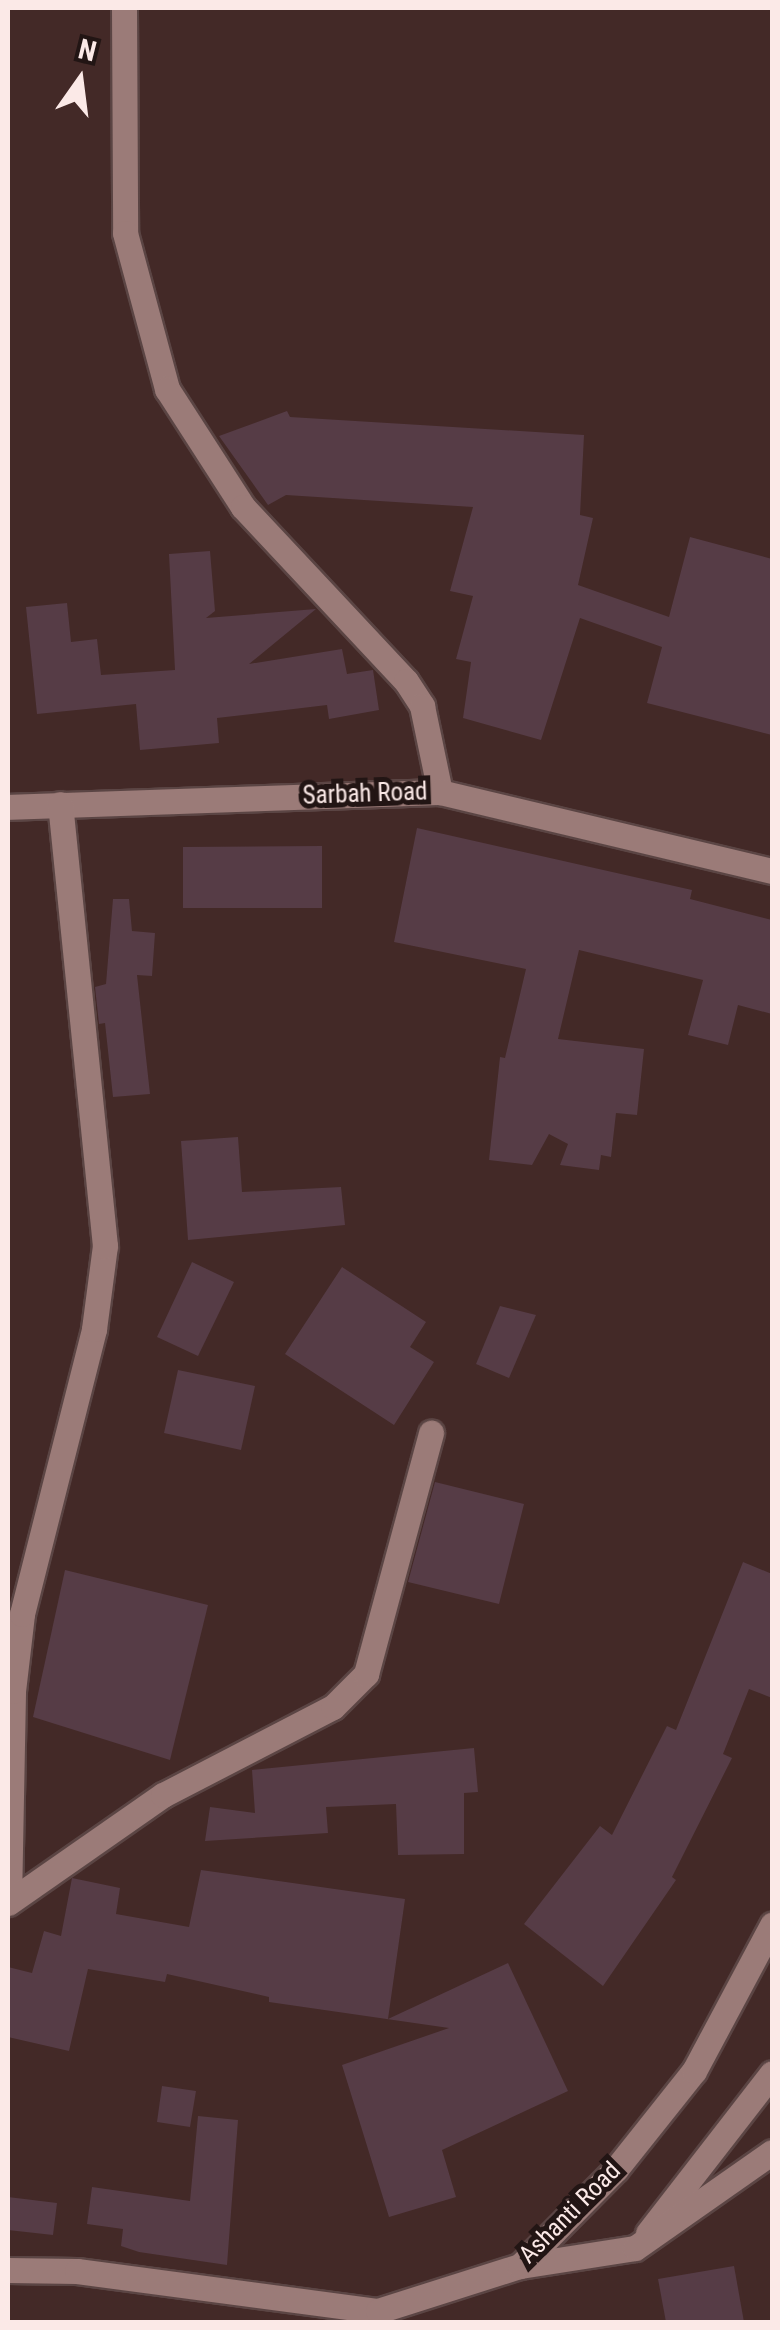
<!DOCTYPE html>
<style>
body{margin:0}
#map{position:relative;width:780px;height:2330px;overflow:hidden;background:#432927;font-family:"Roboto Condensed",sans-serif}
div>[style]{position:absolute}
.building>*{inset:0;background:#563c46}
.roads{filter:drop-shadow(2px 0 #5b4544) drop-shadow(-2px 0 #5b4544) drop-shadow(0 2px #5b4544) drop-shadow(0 -2px #5b4544)}
.minor>*{height:25px;margin:-12.5px;padding:0 12.5px;transform-origin:12.5px;border-radius:12.5px;background:#9b7b78}
span{translate:-50% -50%;white-space:nowrap;text-align:center;line-height:1.15;-webkit-text-stroke:10px #221514;paint-order:stroke}
.street-label{font-size:25px;color:#fbe9e7}
.frame{position:absolute;inset:0;border:10px solid #fbe9e7;pointer-events:none}
.north{position:absolute;left:30px;top:30px;width:100px;height:100px;-webkit-text-stroke:8px #221514;paint-order:stroke;rotate:14deg;font-size:28px;font-weight:700;line-height:40px;text-align:center;color:#fbe9e7}
.north::after{content:'';display:block;margin:auto;width:35px;height:45px;background:#fbe9e7;clip-path:polygon(50% 0,100% 100%,50% 72%,0 100%)}
</style>
<div id="map">
<div class="building">
<i style="clip-path:polygon(287px 411px,290px 417px,584px 435px,580px 515px,593px 518px,578px 585px,669px 617px,690px 537px,772px 559px,772px 735px,647px 703px,662px 647px,580px 618px,541px 740px,463px 718px,471px 662px,456px 659px,473px 596px,450px 591px,473px 507px,286px 495px,268px 505px,219px 436px)"></i>
<i style="clip-path:polygon(210px 551px,215px 611px,206px 618px,316px 609px,249px 664px,342px 649px,347px 674px,373px 670px,379px 710px,329px 719px,327px 705px,217px 718px,219px 743px,140px 750px,136px 704px,37px 714px,26px 607px,67px 603px,71px 642px,97px 639px,101px 675px,175px 670px,169px 554px)"></i>
<i style="clip-path:polygon(417px 828px,692px 890px,690px 899px,772px 920px,772px 1014px,738px 1005px,728px 1045px,688px 1035px,703px 980px,579px 950px,558px 1039px,644px 1049px,637px 1115px,616px 1113px,611px 1157px,601px 1155px,599px 1170px,560px 1165px,568px 1144px,549px 1134px,532px 1165px,489px 1160px,500px 1057px,505px 1058px,526px 969px,394px 942px)"></i>
<i style="clip-path:polygon(322px 846px,322px 908px,183px 908px,183px 847px)"></i>
<i style="clip-path:polygon(113px 899px,129px 899px,132px 931px,155px 933px,152px 976px,137px 975px,150px 1094px,113px 1097px,105px 1023px,99px 1024px,95px 987px,106px 984px)"></i>
<i style="clip-path:polygon(238px 1137px,242px 1192px,341px 1187px,345px 1225px,188px 1240px,181px 1141px)"></i>
<i style="clip-path:polygon(192px 1262px,234px 1282px,198px 1356px,157px 1337px)"></i>
<i style="clip-path:polygon(342px 1267px,426px 1322px,410px 1347px,434px 1362px,394px 1425px,285px 1354px)"></i>
<i style="clip-path:polygon(500px 1306px,536px 1315px,509px 1378px,476px 1364px)"></i>
<i style="clip-path:polygon(178px 1370px,255px 1386px,241px 1450px,164px 1433px)"></i>
<i style="clip-path:polygon(435px 1482px,524px 1504px,499px 1604px,408px 1582px)"></i>
<i style="clip-path:polygon(743px 1562px,772px 1574px,772px 1698px,749px 1689px,723px 1754px,732px 1758px,672px 1877px,676px 1880px,603px 1986px,524px 1924px,600px 1826px,612px 1835px,667px 1726px,676px 1730px)"></i>
<i style="clip-path:polygon(65px 1570px,208px 1605px,170px 1760px,33px 1717px)"></i>
<i style="clip-path:polygon(474px 1748px,478px 1792px,464px 1793px,464px 1854px,398px 1855px,396px 1804px,326px 1807px,328px 1833px,205px 1841px,210px 1807px,255px 1813px,252px 1770px)"></i>
<i style="clip-path:polygon(201px 1870px,405px 1899px,388px 2019px,508px 1963px,568px 2091px,442px 2150px,456px 2197px,389px 2217px,342px 2065px,449px 2028px,269px 2002px,269px 1997px,167px 1974px,165px 1982px,88px 1969px,69px 2051px,8px 2037px,8px 1967px,32px 1973px,44px 1931px,61px 1936px,72px 1878px,120px 1888px,116px 1914px,189px 1927px)"></i>
<i style="clip-path:polygon(162px 2086px,196px 2091px,190px 2127px,157px 2122px)"></i>
<i style="clip-path:polygon(198px 2116px,238px 2120px,227px 2265px,139px 2252px,121px 2246px,123px 2229px,87px 2224px,92px 2187px,190px 2201px)"></i>
<i style="clip-path:polygon(8px 2197px,57px 2203px,53px 2235px,8px 2230px)"></i>
<i style="clip-path:polygon(734px 2266px,744px 2322px,666px 2322px,658px 2279px)"></i>
</div>
<div class="roads">
<div class="minor">
<i style="left:124px;top:8px;width:225px;rotate:89.7deg"></i>
<i style="left:125px;top:233px;width:162px;rotate:74.9deg"></i>
<i style="left:167px;top:389px;width:140px;rotate:57.2deg"></i>
<i style="left:243px;top:507px;width:238px;rotate:46.9deg"></i>
<i style="left:406px;top:681px;width:30px;rotate:57deg"></i>
<i style="left:422px;top:706px;width:88px;rotate:78.2deg"></i>
<i style="left:8px;top:807px;width:432px;rotate:-2deg"></i>
<i style="left:440px;top:792px;width:341px;rotate:13.4deg"></i>
<i style="left:9px;top:1901px;width:210px;rotate:-88.9deg"></i>
<i style="left:13px;top:1691px;width:78px;rotate:-83.3deg"></i>
<i style="left:22px;top:1614px;width:294px;rotate:-75.8deg"></i>
<i style="left:94px;top:1329px;width:84px;rotate:-82.5deg"></i>
<i style="left:105px;top:1246px;width:444px;rotate:-95.8deg"></i>
<i style="left:8px;top:1903px;width:189px;rotate:-34.9deg"></i>
<i style="left:163px;top:1795px;width:191px;rotate:-27.4deg"></i>
<i style="left:333px;top:1707px;width:47px;rotate:-45deg"></i>
<i style="left:366px;top:1674px;width:250px;rotate:-74.9deg"></i>
<i style="left:648px;top:2233px;width:202px;rotate:-52.2deg"></i>
<i style="left:520px;top:2266px;width:116px;rotate:-8.9deg"></i>
<i style="left:635px;top:2248px;width:167px;rotate:-35deg"></i>
<i style="left:8px;top:2270px;width:69px;rotate:0.8deg"></i>
<i style="left:77px;top:2271px;width:304px;rotate:7.6deg"></i>
<i style="left:378px;top:2311px;width:149px;rotate:-17.6deg"></i>
<i style="left:520px;top:2266px;width:136px;rotate:-45.3deg"></i>
<i style="left:616px;top:2169px;width:125px;rotate:-51.5deg"></i>
<i style="left:694px;top:2071px;width:166px;rotate:-61.9deg"></i>
</div>
</div>
<div class="street-label">
<span style="left:365px;top:794px;rotate:-2deg">Sarbah Road</span>
<span style="left:570px;top:2213px;rotate:-45deg">Ashanti Road</span>
</div>
<div class="frame"></div>
<div class="north">N</div>
</div>
